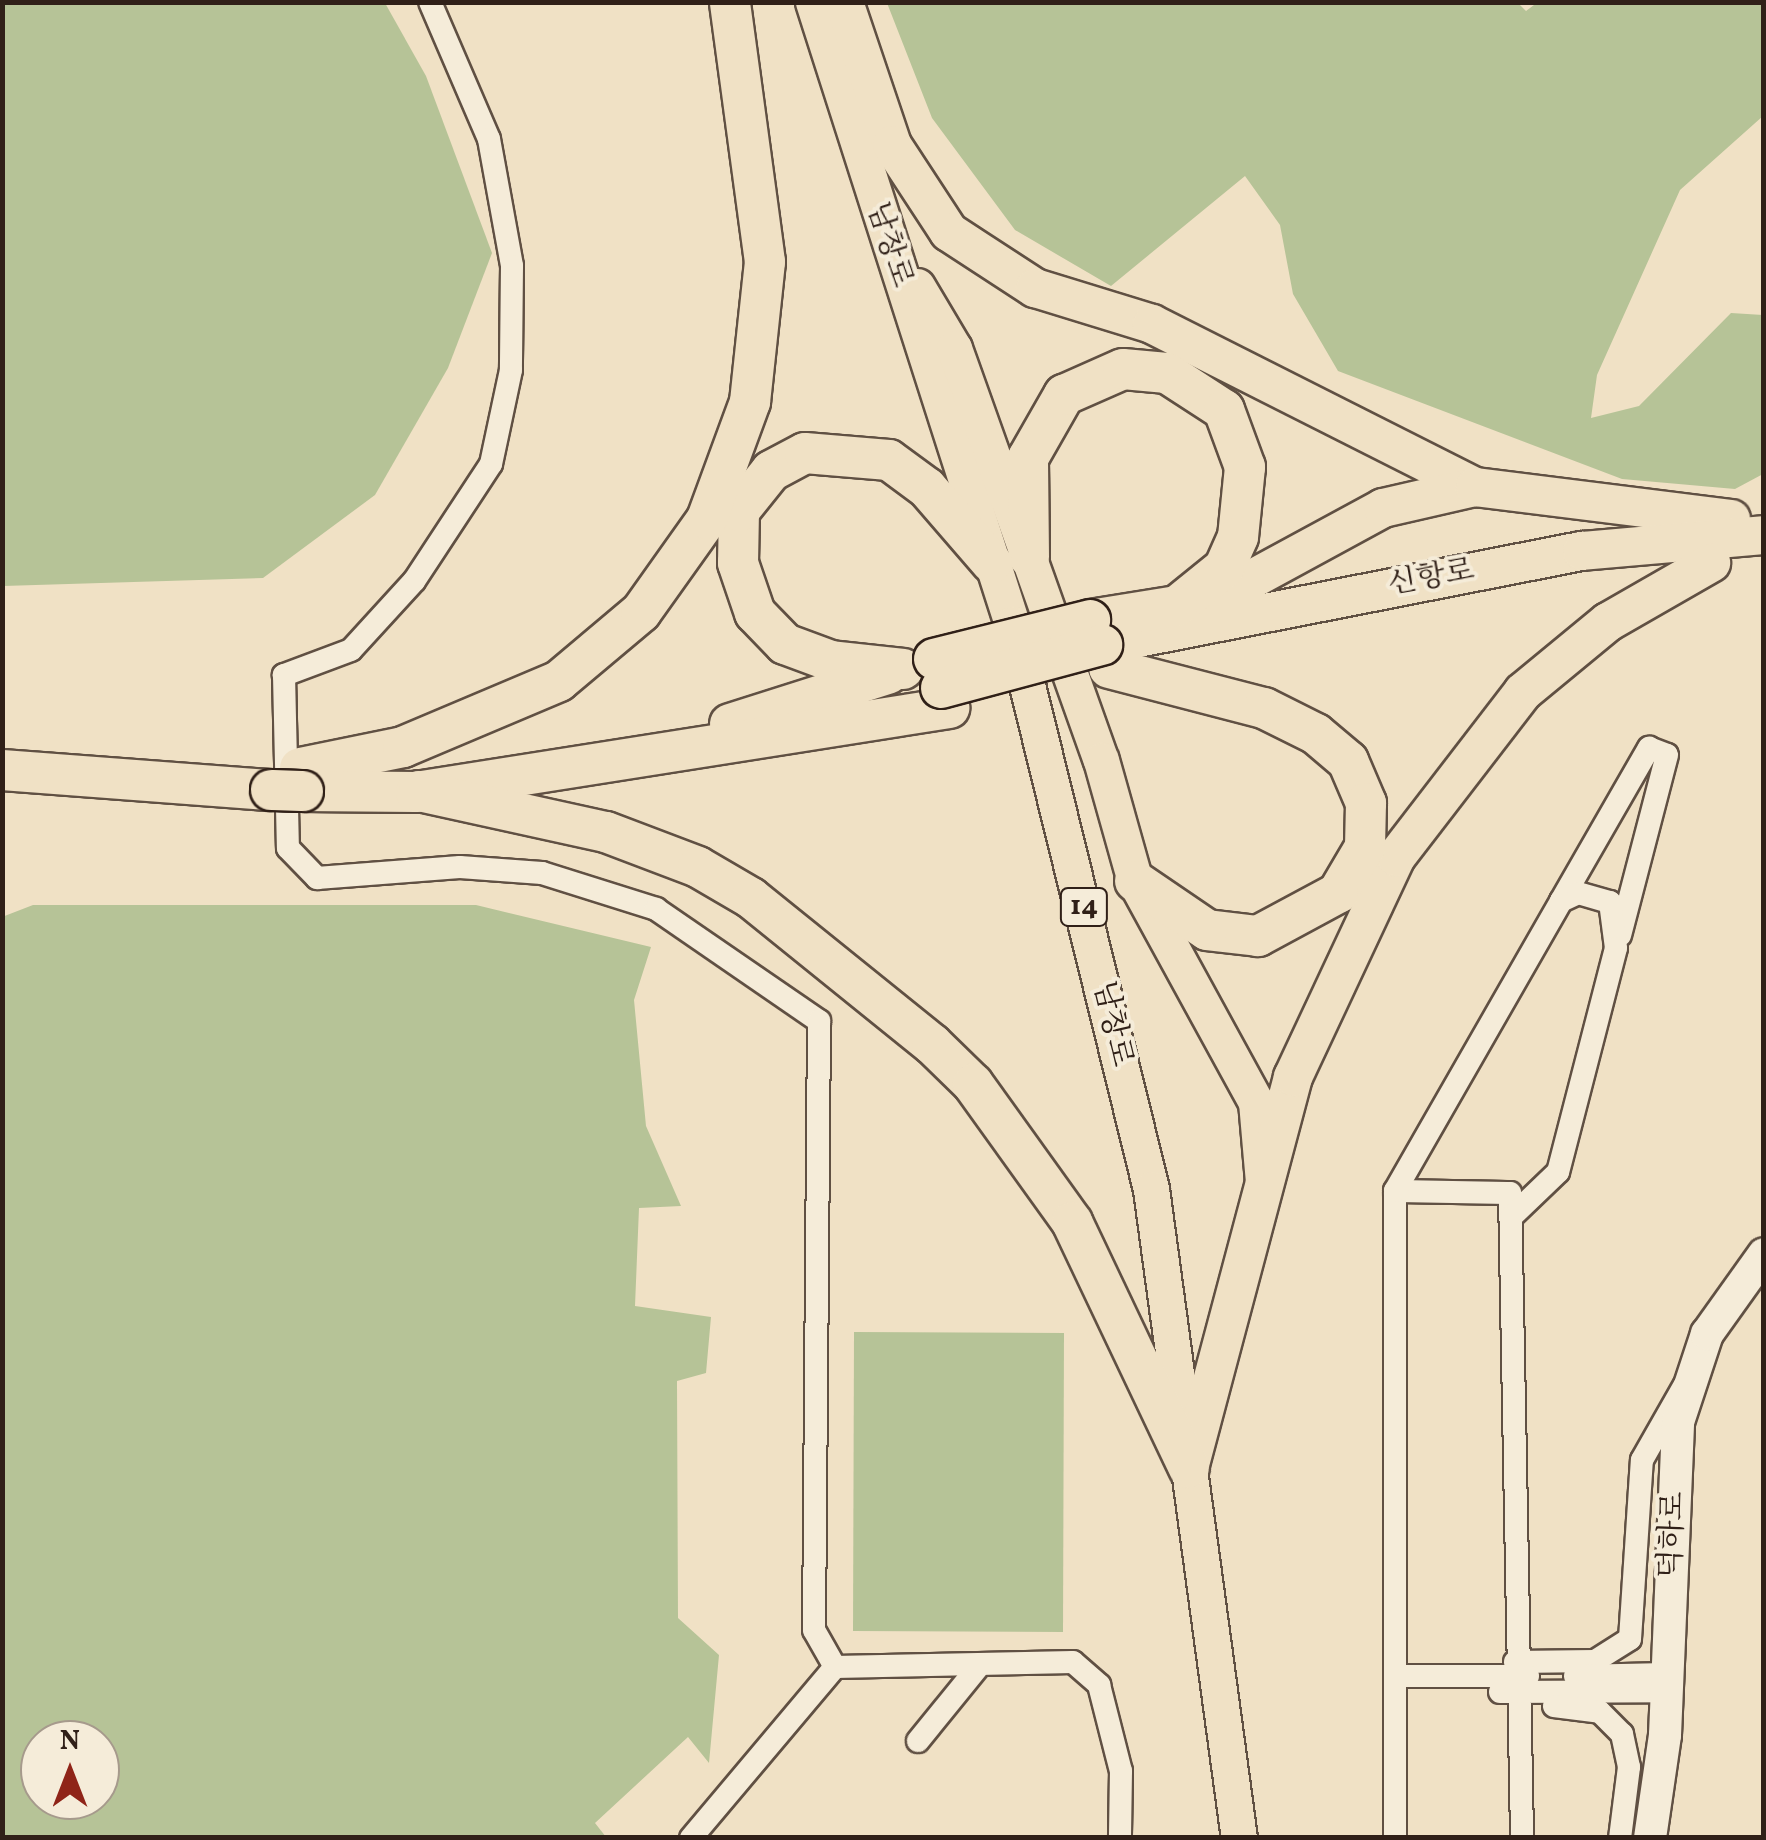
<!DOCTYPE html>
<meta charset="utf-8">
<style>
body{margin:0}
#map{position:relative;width:1766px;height:1840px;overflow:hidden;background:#f0e1c5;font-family:Vollkorn,"Noto Serif KR",serif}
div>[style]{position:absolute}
.green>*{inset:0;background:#b6c397}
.roads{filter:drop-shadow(2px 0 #605043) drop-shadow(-2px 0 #605043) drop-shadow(0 2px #605043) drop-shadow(0 -2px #605043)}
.minor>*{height:22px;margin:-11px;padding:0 11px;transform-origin:11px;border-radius:11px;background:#f5ecd9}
.secondary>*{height:32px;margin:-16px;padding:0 16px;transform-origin:16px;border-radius:16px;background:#f5ecd9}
.primary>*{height:35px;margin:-17.5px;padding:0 17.5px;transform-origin:17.5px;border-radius:17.5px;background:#f0e1c5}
.trunk>*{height:38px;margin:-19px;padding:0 19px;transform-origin:19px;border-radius:19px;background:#f0e1c5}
.motorway>*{height:40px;margin:-20px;padding:0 20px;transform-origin:20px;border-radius:20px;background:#f0e1c5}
.bridges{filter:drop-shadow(2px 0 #302018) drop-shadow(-2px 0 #302018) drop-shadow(0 2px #302018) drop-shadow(0 -2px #302018)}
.motorway-bridge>*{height:40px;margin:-20px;padding:0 20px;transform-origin:20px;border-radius:20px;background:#f0e1c5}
span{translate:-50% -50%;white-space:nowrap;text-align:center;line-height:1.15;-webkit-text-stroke:8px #f5ecd9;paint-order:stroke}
.shield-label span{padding:2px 8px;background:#f5ecd9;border:2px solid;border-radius:8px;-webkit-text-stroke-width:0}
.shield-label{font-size:28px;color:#302018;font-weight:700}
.street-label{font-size:30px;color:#302018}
.frame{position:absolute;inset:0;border:5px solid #302018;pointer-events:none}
.north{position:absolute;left:20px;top:1720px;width:100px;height:100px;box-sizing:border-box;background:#f5ecd9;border:2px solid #a69a8c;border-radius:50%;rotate:0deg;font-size:28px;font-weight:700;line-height:40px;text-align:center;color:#302018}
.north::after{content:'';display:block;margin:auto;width:35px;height:45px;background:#8f2418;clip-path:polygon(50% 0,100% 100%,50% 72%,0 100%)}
</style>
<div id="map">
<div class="green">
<i style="clip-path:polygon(3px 2px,385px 3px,426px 76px,492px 253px,448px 368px,375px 495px,263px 578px,3px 586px)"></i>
<i style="clip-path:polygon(1517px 2px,1526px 11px,1538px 2px,1763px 3px,1763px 116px,1680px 190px,1597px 375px,1591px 418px,1639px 406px,1731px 313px,1763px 315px,1763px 474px,1735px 489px,1622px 479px,1338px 371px,1293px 294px,1280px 225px,1245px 176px,1111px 286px,1015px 230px,932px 118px,887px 3px)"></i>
<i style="clip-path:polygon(evenodd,33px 905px,476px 905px,651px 947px,634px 1000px,646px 1126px,681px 1206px,639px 1208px,635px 1306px,711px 1317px,706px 1373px,677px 1381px,678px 1618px,719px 1655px,709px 1763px,688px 1737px,595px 1823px,606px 1837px,3px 1837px,2px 917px,33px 905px,40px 1740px,100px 1740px,100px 1800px,40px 1800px,40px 1740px)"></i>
<i style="clip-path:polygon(854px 1332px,1064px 1333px,1063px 1632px,853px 1631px)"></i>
</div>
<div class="roads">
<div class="minor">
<i style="left:430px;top:2px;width:149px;rotate:66.7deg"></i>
<i style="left:489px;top:139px;width:129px;rotate:79.7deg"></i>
<i style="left:512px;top:266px;width:104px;rotate:90.6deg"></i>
<i style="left:511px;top:370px;width:96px;rotate:102deg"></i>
<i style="left:491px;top:464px;width:140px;rotate:123.3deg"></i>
<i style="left:414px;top:581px;width:93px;rotate:132.4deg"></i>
<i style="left:351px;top:650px;width:72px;rotate:159.5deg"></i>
<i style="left:284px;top:675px;width:173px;rotate:88.7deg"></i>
<i style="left:288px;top:848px;width:42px;rotate:46deg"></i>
<i style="left:317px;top:878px;width:143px;rotate:-4.4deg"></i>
<i style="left:460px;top:867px;width:82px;rotate:4.2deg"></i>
<i style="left:542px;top:873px;width:120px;rotate:17.5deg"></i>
<i style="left:656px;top:909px;width:198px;rotate:34.5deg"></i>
<i style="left:819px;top:1021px;width:609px;rotate:90.47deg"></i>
<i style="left:814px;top:1630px;width:43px;rotate:60.4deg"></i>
<i style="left:1561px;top:901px;width:177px;rotate:-60.1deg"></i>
<i style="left:1649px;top:748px;width:19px;rotate:21deg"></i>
<i style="left:1667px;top:755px;width:186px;rotate:104.6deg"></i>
<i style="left:1395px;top:1191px;width:115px;rotate:1deg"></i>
<i style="left:1510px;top:1193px;width:645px;rotate:88.93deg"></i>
<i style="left:1515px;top:1662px;width:80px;rotate:-0.7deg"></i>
<i style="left:1595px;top:1661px;width:41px;rotate:-32.2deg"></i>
<i style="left:1630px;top:1639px;width:179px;rotate:-86.2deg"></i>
<i style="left:1642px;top:1460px;width:85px;rotate:-60.4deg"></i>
<i style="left:1397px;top:1676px;width:131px"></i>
<i style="left:1575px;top:1676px;width:92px;rotate:-1.2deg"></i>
<i style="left:1500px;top:1692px;width:166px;rotate:-0.3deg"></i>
<i style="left:1554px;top:1706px;width:46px;rotate:7.4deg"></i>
<i style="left:1600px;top:1712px;width:31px;rotate:45deg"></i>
<i style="left:1622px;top:1734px;width:34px;rotate:78deg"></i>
<i style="left:1629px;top:1767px;width:72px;rotate:97.2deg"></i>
<i style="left:918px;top:1741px;width:97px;rotate:-50.9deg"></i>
<i style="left:691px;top:1838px;width:224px;rotate:-49.9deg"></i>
<i style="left:835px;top:1667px;width:238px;rotate:-1.2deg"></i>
<i style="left:1073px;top:1662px;width:35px;rotate:41deg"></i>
<i style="left:1099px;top:1685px;width:89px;rotate:75.7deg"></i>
<i style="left:1121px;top:1771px;width:67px;rotate:90.9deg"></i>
<i style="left:1395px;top:1838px;width:647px;rotate:-90deg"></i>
<i style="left:1395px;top:1191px;width:334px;rotate:-60.2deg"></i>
<i style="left:1561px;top:901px;width:19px;rotate:-25deg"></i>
<i style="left:1578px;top:893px;width:33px;rotate:16deg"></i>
<i style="left:1610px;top:902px;width:46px;rotate:82.6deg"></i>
<i style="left:1616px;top:948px;width:231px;rotate:104.5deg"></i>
<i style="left:1558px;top:1172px;width:65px;rotate:136.2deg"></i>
</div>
<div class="secondary">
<i style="left:1650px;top:1838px;width:104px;rotate:-81.7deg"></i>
<i style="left:1665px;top:1735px;width:313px;rotate:-87.6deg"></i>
<i style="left:1678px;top:1422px;width:93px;rotate:-71.8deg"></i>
<i style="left:1707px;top:1334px;width:98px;rotate:-54.5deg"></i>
</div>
<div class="primary">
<i style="left:813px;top:2px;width:653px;rotate:72.26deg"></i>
<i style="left:1012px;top:624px;width:582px;rotate:76.18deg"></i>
<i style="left:1151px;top:1189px;width:655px;rotate:82.28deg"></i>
<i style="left:917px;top:286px;width:72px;rotate:59.2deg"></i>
<i style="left:954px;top:348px;width:437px;rotate:70.4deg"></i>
<i style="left:1101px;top:760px;width:126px;rotate:74.3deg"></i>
<i style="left:1135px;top:881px;width:252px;rotate:61.3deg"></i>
<i style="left:1256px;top:1102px;width:80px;rotate:85deg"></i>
</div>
<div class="trunk">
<i style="left:844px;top:2px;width:151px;rotate:71.4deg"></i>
<i style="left:892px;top:145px;width:104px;rotate:56.8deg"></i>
<i style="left:949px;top:232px;width:103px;rotate:33.1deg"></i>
<i style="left:1035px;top:288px;width:122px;rotate:17.1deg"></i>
<i style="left:1152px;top:324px;width:362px;rotate:26.8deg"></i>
<i style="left:1179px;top:605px;width:57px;rotate:-16.2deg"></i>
<i style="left:1234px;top:589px;width:170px;rotate:-28.5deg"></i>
<i style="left:1383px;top:508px;width:94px;rotate:-12.9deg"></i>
<i style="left:1475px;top:487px;width:258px;rotate:7.1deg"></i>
<i style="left:1102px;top:645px;width:489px;rotate:-11.1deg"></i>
<i style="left:1582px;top:551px;width:183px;rotate:-5deg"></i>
<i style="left:1189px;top:1468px;width:405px;rotate:-75.1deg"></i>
<i style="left:1293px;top:1077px;width:243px;rotate:-64.9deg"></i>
<i style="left:1396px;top:857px;width:208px;rotate:-52.4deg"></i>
<i style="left:1523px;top:692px;width:110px;rotate:-39.5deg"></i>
<i style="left:1608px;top:622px;width:119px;rotate:-29.8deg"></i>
</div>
<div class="motorway">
<i style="left:1029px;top:557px;width:99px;rotate:-90.6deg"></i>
<i style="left:1028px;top:458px;width:73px;rotate:-60.3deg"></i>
<i style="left:1064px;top:395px;width:64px;rotate:-23.8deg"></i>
<i style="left:1123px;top:369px;width:44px;rotate:5.2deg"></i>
<i style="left:1167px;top:373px;width:68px;rotate:33deg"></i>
<i style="left:1224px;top:410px;width:61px;rotate:69.8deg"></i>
<i style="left:1245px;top:467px;width:70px;rotate:95.7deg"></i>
<i style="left:1238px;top:537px;width:34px;rotate:114deg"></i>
<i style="left:1224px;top:568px;width:60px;rotate:141deg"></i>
<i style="left:1177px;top:606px;width:88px;rotate:170.9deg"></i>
<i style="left:1109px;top:668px;width:160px;rotate:14.5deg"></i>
<i style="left:1264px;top:708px;width:58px;rotate:26.6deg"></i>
<i style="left:1316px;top:734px;width:42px;rotate:40.2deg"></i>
<i style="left:1348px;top:761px;width:46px;rotate:66.8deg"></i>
<i style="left:1366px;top:803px;width:44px;rotate:91.3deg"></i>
<i style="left:1365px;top:847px;width:53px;rotate:120.4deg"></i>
<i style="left:1338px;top:893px;width:91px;rotate:151.7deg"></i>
<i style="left:1258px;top:936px;width:51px;rotate:-173.3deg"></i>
<i style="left:1207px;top:930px;width:87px;rotate:-145.8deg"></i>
<i style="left:903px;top:669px;width:72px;rotate:-173.7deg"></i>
<i style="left:831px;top:661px;width:49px;rotate:-159.7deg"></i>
<i style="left:785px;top:644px;width:43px;rotate:-134.1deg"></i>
<i style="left:755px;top:613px;width:53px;rotate:-108.8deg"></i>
<i style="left:738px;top:563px;width:52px;rotate:-88.9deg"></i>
<i style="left:739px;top:511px;width:51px;rotate:-51.3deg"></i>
<i style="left:771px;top:471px;width:38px;rotate:-28deg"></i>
<i style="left:805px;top:453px;width:84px;rotate:4.8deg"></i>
<i style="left:889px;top:460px;width:47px;rotate:36.4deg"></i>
<i style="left:927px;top:488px;width:99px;rotate:49.1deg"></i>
<i style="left:730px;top:724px;width:166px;rotate:-17.6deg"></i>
<i style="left:300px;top:768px;width:105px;rotate:-11.5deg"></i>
<i style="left:403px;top:747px;width:169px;rotate:-22.9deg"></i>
<i style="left:559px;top:681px;width:107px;rotate:-40.1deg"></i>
<i style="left:641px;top:612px;width:114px;rotate:-54.6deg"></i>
<i style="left:707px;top:519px;width:125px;rotate:-69.8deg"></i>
<i style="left:750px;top:402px;width:141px;rotate:-83.9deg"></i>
<i style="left:765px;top:262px;width:262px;rotate:-97.7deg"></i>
<i style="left:2px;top:770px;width:270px;rotate:4.3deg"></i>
<i style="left:303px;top:791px;width:113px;rotate:0.5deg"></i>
<i style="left:416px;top:792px;width:540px;rotate:-8.96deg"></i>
<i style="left:419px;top:791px;width:191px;rotate:12.4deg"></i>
<i style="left:606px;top:832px;width:98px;rotate:20.8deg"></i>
<i style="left:698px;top:867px;width:61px;rotate:30.3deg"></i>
<i style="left:751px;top:898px;width:233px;rotate:38.9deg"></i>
<i style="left:932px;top:1044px;width:57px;rotate:44.3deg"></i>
<i style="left:973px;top:1084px;width:170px;rotate:54.3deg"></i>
<i style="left:1072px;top:1222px;width:272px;rotate:64.6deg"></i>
</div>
</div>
<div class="bridges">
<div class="motorway-bridge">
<i style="left:934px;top:659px;width:161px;rotate:-14deg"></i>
<i style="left:941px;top:688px;width:167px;rotate:-15deg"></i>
<i style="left:271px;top:790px;width:32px;rotate:2deg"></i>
</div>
</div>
<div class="shield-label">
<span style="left:1084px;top:907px">14</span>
</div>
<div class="street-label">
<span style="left:889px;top:245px;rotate:72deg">남창로</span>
<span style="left:1431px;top:578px;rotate:-10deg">신항로</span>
<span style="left:1112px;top:1024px;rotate:77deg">남창로</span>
<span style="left:1673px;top:1535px;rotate:-88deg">덕하로</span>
</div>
<div class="frame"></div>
<div class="north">N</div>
</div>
